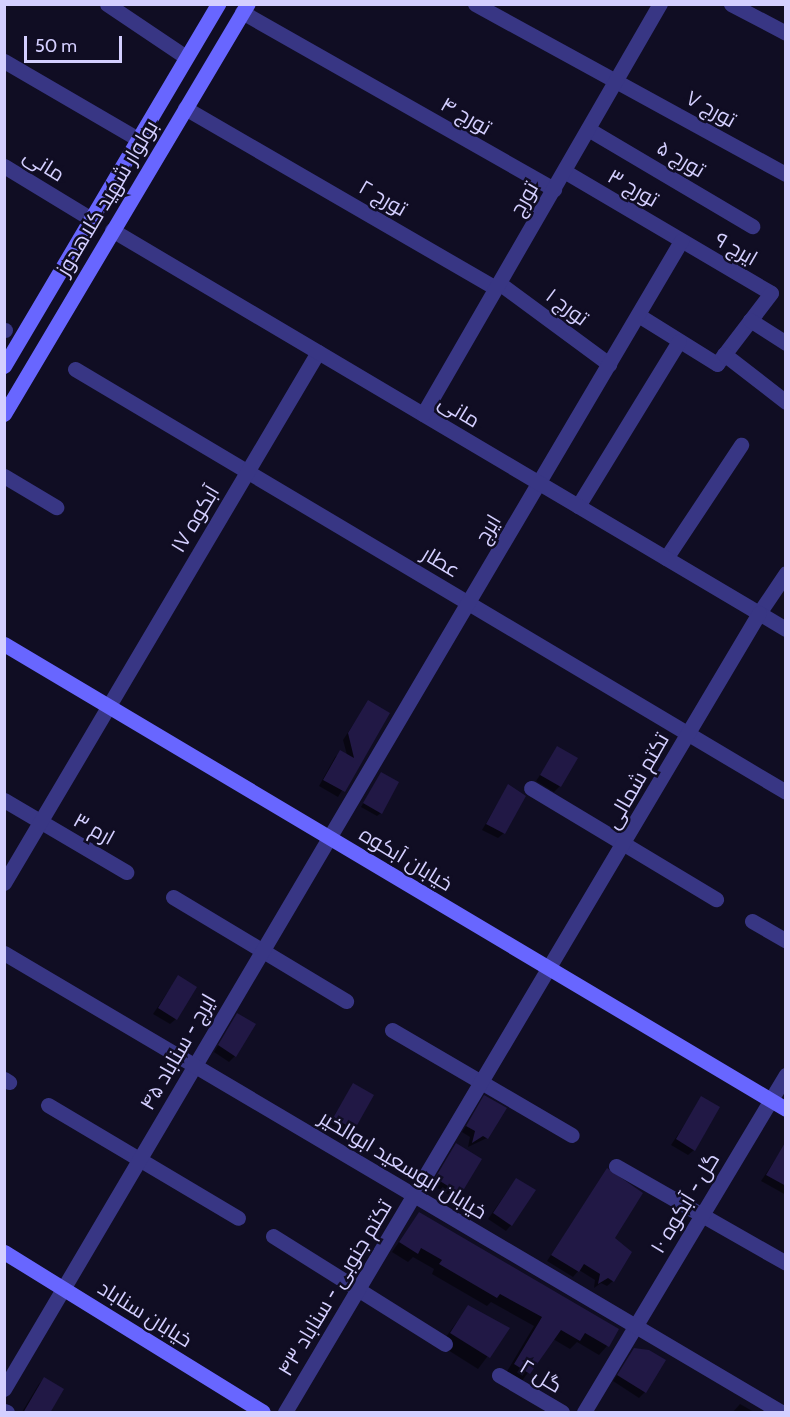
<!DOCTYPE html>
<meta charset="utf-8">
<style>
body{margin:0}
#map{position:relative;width:790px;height:1417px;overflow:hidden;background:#100d23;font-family:Cabin,Cairo,sans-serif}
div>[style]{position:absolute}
.shadow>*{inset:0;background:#0007}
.building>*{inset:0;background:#211845}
.minor>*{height:15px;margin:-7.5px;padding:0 7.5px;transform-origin:7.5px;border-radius:7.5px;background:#383684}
.tertiary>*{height:15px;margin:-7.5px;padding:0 7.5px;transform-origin:7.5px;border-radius:7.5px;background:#383684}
.secondary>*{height:15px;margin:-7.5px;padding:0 7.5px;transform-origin:7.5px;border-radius:7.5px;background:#6866ff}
span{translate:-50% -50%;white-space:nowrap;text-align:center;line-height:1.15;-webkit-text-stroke:5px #100d23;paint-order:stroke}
.street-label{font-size:21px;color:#d4cfff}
.frame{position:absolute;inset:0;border:6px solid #d4cfff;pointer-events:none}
.scale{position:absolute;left:24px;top:36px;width:98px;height:27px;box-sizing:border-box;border:3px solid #d4cfff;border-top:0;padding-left:8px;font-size:18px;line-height:21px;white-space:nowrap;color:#d4cfff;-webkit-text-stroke:4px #100d23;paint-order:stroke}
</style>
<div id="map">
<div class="shadow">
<i style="clip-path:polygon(368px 702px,388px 714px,338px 797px,319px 786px,335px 757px,341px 752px,347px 755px,343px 740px)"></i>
<i style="clip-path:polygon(558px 748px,560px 786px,554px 792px,536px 781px)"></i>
<i style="clip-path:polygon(381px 774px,381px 813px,377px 816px,361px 807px)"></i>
<i style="clip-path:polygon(508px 786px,504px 833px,498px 838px,482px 830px)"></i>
<i style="clip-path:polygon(178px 977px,176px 1019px,170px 1024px,153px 1014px)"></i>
<i style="clip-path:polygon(237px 1015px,235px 1056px,229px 1062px,214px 1052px)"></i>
<i style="clip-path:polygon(353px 1085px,355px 1126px,349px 1131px,329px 1124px)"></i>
<i style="clip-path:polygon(485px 1097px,487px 1138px,468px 1147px,470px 1137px,462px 1132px)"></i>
<i style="clip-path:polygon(702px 1098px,694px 1150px,688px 1155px,671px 1145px)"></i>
<i style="clip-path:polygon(456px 1145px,460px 1193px,454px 1198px,431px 1184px)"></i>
<i style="clip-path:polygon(785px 1145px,786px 1146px,786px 1195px,761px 1181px)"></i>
<i style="clip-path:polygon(607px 1170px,613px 1281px,607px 1286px,601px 1283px,594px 1288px,595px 1280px,579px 1270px,573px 1277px,547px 1261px)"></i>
<i style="clip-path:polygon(516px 1179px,511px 1225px,506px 1231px,488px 1219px)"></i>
<i style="clip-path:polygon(419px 1213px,617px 1330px,607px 1346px,599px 1355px,577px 1342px,570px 1349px,553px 1339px,521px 1382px,506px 1373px,534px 1326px,491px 1302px,487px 1306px,432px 1274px,434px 1269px,413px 1257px,408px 1262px,392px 1252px)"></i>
<i style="clip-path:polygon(468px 1307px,508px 1329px,478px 1369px,440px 1345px)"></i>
<i style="clip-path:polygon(634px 1350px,645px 1392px,639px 1398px,613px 1381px)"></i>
<i style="clip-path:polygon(44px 1379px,48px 1412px,22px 1412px,39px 1384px)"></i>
<i style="clip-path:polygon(740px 1404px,754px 1412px,733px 1412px)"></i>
</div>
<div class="building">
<i style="clip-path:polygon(368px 700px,390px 713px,345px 792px,323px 780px,340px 750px,354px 758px,348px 733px)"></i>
<i style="clip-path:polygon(557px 746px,578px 758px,561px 787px,540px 775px)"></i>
<i style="clip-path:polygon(381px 772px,399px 782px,382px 814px,363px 803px)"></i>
<i style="clip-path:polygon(508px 784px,526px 796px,505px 834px,486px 824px)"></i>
<i style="clip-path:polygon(178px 975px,197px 987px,177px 1020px,158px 1008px)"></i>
<i style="clip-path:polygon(237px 1013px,256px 1024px,236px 1057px,218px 1045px)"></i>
<i style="clip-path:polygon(353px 1083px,374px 1095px,356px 1127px,350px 1127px,333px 1118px)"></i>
<i style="clip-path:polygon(484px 1095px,507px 1108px,488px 1139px,483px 1136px,472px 1143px,475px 1131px,466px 1126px)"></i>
<i style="clip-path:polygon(701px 1096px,720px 1107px,695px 1151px,676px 1139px)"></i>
<i style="clip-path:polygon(786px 1141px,786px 1186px,766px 1175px)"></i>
<i style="clip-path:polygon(456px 1143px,482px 1159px,461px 1194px,435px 1178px)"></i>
<i style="clip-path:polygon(607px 1168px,643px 1193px,615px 1238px,632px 1252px,614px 1282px,608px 1278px,598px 1284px,600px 1274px,584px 1264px,579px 1272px,551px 1255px)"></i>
<i style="clip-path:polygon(516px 1178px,536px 1190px,512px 1226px,493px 1213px)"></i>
<i style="clip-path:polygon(419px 1212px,619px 1329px,609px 1347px,585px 1333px,580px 1341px,561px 1330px,530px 1374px,514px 1364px,542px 1317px,500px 1294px,497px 1298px,439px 1264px,442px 1260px,421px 1248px,418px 1254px,399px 1242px)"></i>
<i style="clip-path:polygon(468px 1305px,510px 1328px,490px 1358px,450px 1333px)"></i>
<i style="clip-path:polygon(634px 1348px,649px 1350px,666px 1360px,646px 1393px,617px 1375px)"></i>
<i style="clip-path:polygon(44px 1377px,64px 1389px,50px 1413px,23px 1413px)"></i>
</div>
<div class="minor">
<i style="left:475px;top:4px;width:354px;rotate:28.7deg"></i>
<i style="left:731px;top:4px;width:62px;rotate:27.8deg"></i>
<i style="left:242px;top:12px;width:359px;rotate:29.6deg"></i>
<i style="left:4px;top:61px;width:155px;rotate:30.2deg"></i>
<i style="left:185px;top:108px;width:359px;rotate:30.1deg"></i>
<i style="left:588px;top:129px;width:191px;rotate:30.6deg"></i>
<i style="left:564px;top:171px;width:240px;rotate:30.5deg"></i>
<i style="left:771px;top:293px;width:89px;rotate:127.3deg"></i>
<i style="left:717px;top:364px;width:93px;rotate:-148.2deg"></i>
<i style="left:499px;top:283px;width:137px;rotate:36.4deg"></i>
<i style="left:750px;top:320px;width:43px;rotate:32.6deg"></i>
<i style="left:4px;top:330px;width:1px"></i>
<i style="left:724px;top:354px;width:78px;rotate:37.7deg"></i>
<i style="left:75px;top:369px;width:827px;rotate:30.75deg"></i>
<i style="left:4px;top:476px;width:61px;rotate:30.8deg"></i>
<i style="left:578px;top:506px;width:193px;rotate:-58.5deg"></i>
<i style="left:666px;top:558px;width:136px;rotate:-56.4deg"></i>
<i style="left:759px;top:613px;width:48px;rotate:-56deg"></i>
<i style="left:531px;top:788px;width:216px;rotate:31deg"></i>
<i style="left:4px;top:800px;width:142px;rotate:30.5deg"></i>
<i style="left:4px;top:883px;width:617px;rotate:-59.4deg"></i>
<i style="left:173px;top:897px;width:202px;rotate:31deg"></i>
<i style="left:752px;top:921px;width:39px;rotate:30deg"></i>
<i style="left:392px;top:1030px;width:208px;rotate:30.3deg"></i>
<i style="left:4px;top:1079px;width:6px;rotate:31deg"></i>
<i style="left:48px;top:1105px;width:221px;rotate:30.7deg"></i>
<i style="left:616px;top:1166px;width:196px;rotate:29.7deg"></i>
<i style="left:273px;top:1236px;width:203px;rotate:32.1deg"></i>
<i style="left:499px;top:1375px;width:73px;rotate:30.4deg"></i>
<i style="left:4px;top:1389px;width:1333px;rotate:-59.47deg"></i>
<i style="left:4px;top:1411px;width:3px;rotate:18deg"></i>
<i style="left:584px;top:1412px;width:393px;rotate:-59.1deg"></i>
</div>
<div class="tertiary">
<i style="left:107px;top:4px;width:95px;rotate:33.9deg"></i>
<i style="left:4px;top:166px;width:102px;rotate:31.3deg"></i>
<i style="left:112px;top:230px;width:783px;rotate:30.63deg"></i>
<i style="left:423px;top:414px;width:474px;rotate:-60deg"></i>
<i style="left:4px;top:953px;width:902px;rotate:30.57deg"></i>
<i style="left:285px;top:1412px;width:929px;rotate:-59.32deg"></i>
</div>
<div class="secondary">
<i style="left:4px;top:366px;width:421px;rotate:-59.4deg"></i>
<i style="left:4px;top:414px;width:477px;rotate:-59.3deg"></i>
<i style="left:4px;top:644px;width:910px;rotate:30.74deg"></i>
<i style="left:4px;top:1252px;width:304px;rotate:31.7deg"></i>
</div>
<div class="street-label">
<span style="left:711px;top:109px;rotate:29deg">تورج ۷</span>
<span style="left:466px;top:116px;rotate:30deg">تورج ۴</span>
<span style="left:681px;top:159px;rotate:31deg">تورج ۵</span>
<span style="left:44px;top:165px;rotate:32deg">مانی</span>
<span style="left:633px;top:188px;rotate:30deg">تورج ۳</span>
<span style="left:107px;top:198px;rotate:-59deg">بولوار شهید کلاهدوز</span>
<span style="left:383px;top:198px;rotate:30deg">تورج ۲</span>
<span style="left:524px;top:199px;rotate:-60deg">تورج</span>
<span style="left:736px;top:249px;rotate:30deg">ایرج ۹</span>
<span style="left:567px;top:307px;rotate:37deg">تورج ۱</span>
<span style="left:459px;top:411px;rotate:31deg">مانی</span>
<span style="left:195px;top:519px;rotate:-59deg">آبکوه ۱۷</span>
<span style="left:488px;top:529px;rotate:-59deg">ایرج</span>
<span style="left:441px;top:562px;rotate:31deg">عطار</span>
<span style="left:637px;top:781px;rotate:-60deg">تکتم شمالی</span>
<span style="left:94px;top:829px;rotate:29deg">ارم ۳</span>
<span style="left:406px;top:859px;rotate:31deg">خیابان آبکوه</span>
<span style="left:178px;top:1052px;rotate:-60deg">ایرج - سناباد ۴۵</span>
<span style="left:403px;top:1165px;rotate:31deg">خیابان ابوسعید ابوالخیر</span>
<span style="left:685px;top:1203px;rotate:-59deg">گل - آبکوه ۱۰</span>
<span style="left:335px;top:1288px;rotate:-59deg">تکتم جنوبی - سناباد ۴۳</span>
<span style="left:145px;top:1314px;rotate:32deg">خیابان سناباد</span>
<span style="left:541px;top:1376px;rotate:31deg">گل ۲</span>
</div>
<div class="frame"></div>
<div class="scale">50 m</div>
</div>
